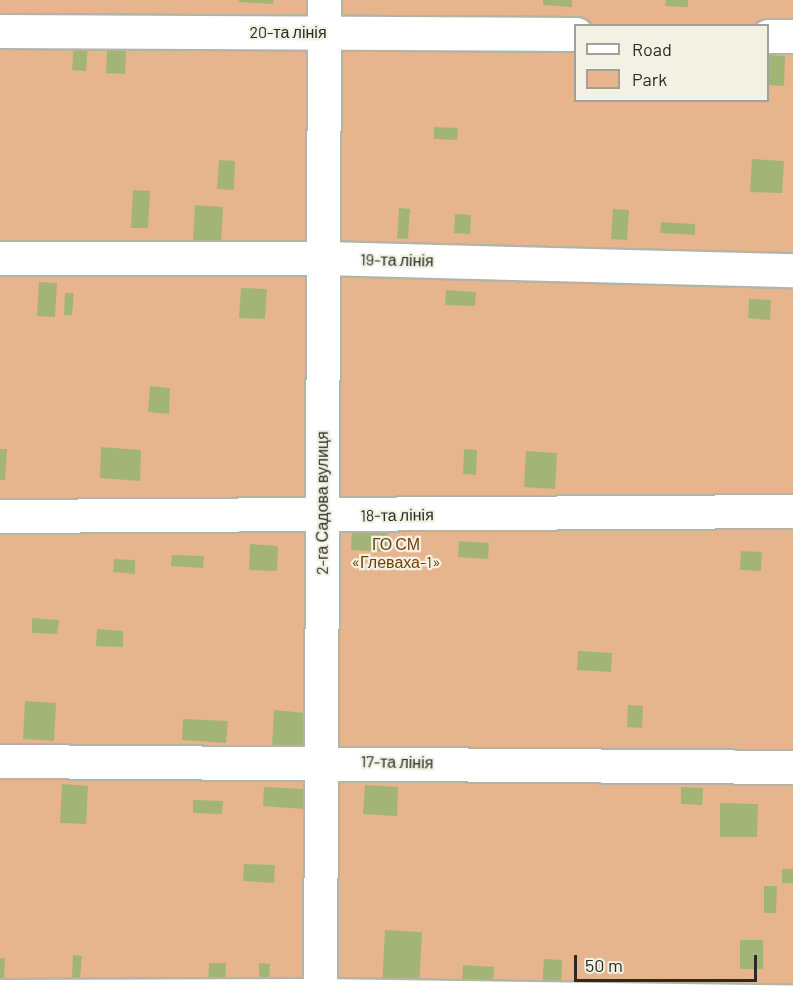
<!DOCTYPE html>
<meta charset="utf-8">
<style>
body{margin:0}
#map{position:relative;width:793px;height:1006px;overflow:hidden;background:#e5e4d7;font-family:Barlow,sans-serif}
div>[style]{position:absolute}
.green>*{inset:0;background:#e7b58d}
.building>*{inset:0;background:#a2b577}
.roads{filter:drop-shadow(2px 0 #b4b3a6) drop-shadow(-2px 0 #b4b3a6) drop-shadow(0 2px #b4b3a6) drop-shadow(0 -2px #b4b3a6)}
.minor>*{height:33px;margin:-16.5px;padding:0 16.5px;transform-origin:16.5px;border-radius:16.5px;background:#fff}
span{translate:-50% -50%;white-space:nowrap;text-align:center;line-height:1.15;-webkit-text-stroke:4.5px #f2f1e4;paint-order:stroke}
.street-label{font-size:16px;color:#2b2a25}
.park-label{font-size:16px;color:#723f07}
.legend{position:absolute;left:574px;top:24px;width:195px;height:78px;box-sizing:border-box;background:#f2f1e4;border:2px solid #a2a198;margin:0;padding:8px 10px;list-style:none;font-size:18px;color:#2b2a25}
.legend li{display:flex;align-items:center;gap:12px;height:30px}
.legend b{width:30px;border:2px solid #a2a198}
.scale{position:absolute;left:574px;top:955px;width:183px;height:27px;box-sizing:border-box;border:3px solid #2b2a25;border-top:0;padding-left:8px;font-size:18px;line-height:21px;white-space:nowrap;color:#2b2a25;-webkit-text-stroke:4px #f2f1e4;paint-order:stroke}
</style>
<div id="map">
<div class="green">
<i style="clip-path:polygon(evenodd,0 0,793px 0,793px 1006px,0 1006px,0 0,576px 26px,768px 26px,768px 100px,576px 100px,576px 26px)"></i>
</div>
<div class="building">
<i style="clip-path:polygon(239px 0,273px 0,273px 4px,239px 2px)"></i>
<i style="clip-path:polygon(543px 0,572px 0,572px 7px,543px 5px)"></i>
<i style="clip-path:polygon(666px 0,688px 0,688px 7px,665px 6px)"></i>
<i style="clip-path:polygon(74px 44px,88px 45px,86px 71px,72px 70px)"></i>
<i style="clip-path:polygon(107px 50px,126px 51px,125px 74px,106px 73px)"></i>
<i style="clip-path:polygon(768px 55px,785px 56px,784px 86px,768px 85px)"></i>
<i style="clip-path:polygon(434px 127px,458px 128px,457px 140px,434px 139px)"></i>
<i style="clip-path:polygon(752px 159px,784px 161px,782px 193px,750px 192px)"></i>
<i style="clip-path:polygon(219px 160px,235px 161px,234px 190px,217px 189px)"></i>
<i style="clip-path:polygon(133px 190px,150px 191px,148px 228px,131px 228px)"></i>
<i style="clip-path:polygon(195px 205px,223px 207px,221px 244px,193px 242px)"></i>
<i style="clip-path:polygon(399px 208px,410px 209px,408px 239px,397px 238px)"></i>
<i style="clip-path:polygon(613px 209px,629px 210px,627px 240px,611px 239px)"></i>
<i style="clip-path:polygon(455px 214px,471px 215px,470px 234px,454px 233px)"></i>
<i style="clip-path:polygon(661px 222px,695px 224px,695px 235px,660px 233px)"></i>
<i style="clip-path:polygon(39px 282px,57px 283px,55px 317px,37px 316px)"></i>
<i style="clip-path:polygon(241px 288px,267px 289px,265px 319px,239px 318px)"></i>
<i style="clip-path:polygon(446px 290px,476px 292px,475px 306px,445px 305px)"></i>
<i style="clip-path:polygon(65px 293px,74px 293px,72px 315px,64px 315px)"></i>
<i style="clip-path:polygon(749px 299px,771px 300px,770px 320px,748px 318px)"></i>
<i style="clip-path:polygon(150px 386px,170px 388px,169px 414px,148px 412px)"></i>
<i style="clip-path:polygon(101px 447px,141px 450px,140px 481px,100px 478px)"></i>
<i style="clip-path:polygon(0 449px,7px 449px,5px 480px,0 480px)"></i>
<i style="clip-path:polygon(464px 449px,477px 450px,476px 475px,463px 474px)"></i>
<i style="clip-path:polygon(526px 451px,557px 453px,555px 489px,524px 487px)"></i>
<i style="clip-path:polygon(352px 527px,388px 528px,387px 552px,351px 550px)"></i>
<i style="clip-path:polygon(459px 541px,489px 543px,488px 559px,458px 557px)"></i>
<i style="clip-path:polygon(250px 544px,278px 546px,277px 571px,249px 570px)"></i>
<i style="clip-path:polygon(741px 551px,762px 552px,761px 571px,740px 570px)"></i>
<i style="clip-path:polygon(172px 555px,204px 556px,203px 568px,171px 566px)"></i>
<i style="clip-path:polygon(114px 559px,135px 560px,135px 574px,113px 572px)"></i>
<i style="clip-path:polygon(32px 618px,59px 620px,57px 634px,32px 633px)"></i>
<i style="clip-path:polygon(97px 629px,123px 631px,123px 647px,96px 646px)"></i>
<i style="clip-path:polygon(578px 651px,612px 653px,611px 672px,577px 670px)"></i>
<i style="clip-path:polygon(25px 701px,56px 703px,54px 741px,23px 739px)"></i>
<i style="clip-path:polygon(628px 705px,643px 706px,642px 728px,627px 727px)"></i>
<i style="clip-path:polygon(274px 710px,305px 713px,303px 748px,272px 747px)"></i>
<i style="clip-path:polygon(183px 719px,228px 721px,226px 743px,182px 740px)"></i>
<i style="clip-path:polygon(62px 784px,88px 786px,86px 824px,60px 823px)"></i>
<i style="clip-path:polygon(365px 785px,398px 787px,397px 816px,363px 814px)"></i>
<i style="clip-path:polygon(264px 787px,305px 789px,304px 809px,263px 806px)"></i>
<i style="clip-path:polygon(681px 787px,703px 788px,702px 805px,681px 804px)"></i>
<i style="clip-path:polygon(193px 800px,223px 801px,222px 814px,193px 813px)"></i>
<i style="clip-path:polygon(720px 803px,758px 804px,757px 837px,720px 837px)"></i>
<i style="clip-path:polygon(244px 864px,275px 865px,274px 883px,243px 881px)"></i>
<i style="clip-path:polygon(782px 869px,793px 869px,793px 883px,782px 883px)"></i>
<i style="clip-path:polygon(764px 886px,777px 886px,776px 913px,764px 913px)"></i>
<i style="clip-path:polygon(385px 930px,422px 932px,419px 989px,382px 987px)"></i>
<i style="clip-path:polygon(740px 940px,763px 940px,763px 969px,740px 969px)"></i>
<i style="clip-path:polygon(73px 955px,82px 956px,80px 978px,72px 977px)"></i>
<i style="clip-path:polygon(0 958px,5px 958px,4px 979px,0 979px)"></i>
<i style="clip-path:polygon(544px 959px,562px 960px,561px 990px,542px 989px)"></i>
<i style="clip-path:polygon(209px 963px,226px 963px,225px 985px,208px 984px)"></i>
<i style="clip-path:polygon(259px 963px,270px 964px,269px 982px,259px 981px)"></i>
<i style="clip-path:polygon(463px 965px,494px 967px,493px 985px,462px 983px)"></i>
</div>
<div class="roads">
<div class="minor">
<i style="left:0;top:31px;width:576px;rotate:0.3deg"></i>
<i style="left:768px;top:36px;width:25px"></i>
<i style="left:0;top:258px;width:323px"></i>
<i style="left:323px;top:258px;width:470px;rotate:1.5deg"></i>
<i style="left:0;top:516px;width:793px;rotate:-0.36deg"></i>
<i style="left:0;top:761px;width:793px;rotate:0.43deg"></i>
<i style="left:0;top:996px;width:321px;rotate:-0.2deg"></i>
<i style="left:321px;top:995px;width:472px;rotate:0.8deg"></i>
<i style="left:320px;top:1006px;width:1006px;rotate:-89.77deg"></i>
</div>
</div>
<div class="street-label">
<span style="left:288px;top:32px">20-та лінія</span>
<span style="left:397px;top:260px;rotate:1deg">19-та лінія</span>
<span style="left:322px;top:503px;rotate:-90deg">2-га Садова вулиця</span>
<span style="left:397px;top:515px;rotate:-1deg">18-та лінія</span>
<span style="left:397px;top:762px;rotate:1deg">17-та лінія</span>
</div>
<div class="park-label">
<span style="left:396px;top:553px">ГО СМ<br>«Глеваха-1»</span>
</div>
<ul class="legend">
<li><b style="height:8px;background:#fff"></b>Road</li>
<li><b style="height:16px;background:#e7b58d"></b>Park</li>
</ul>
<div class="scale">50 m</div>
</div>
